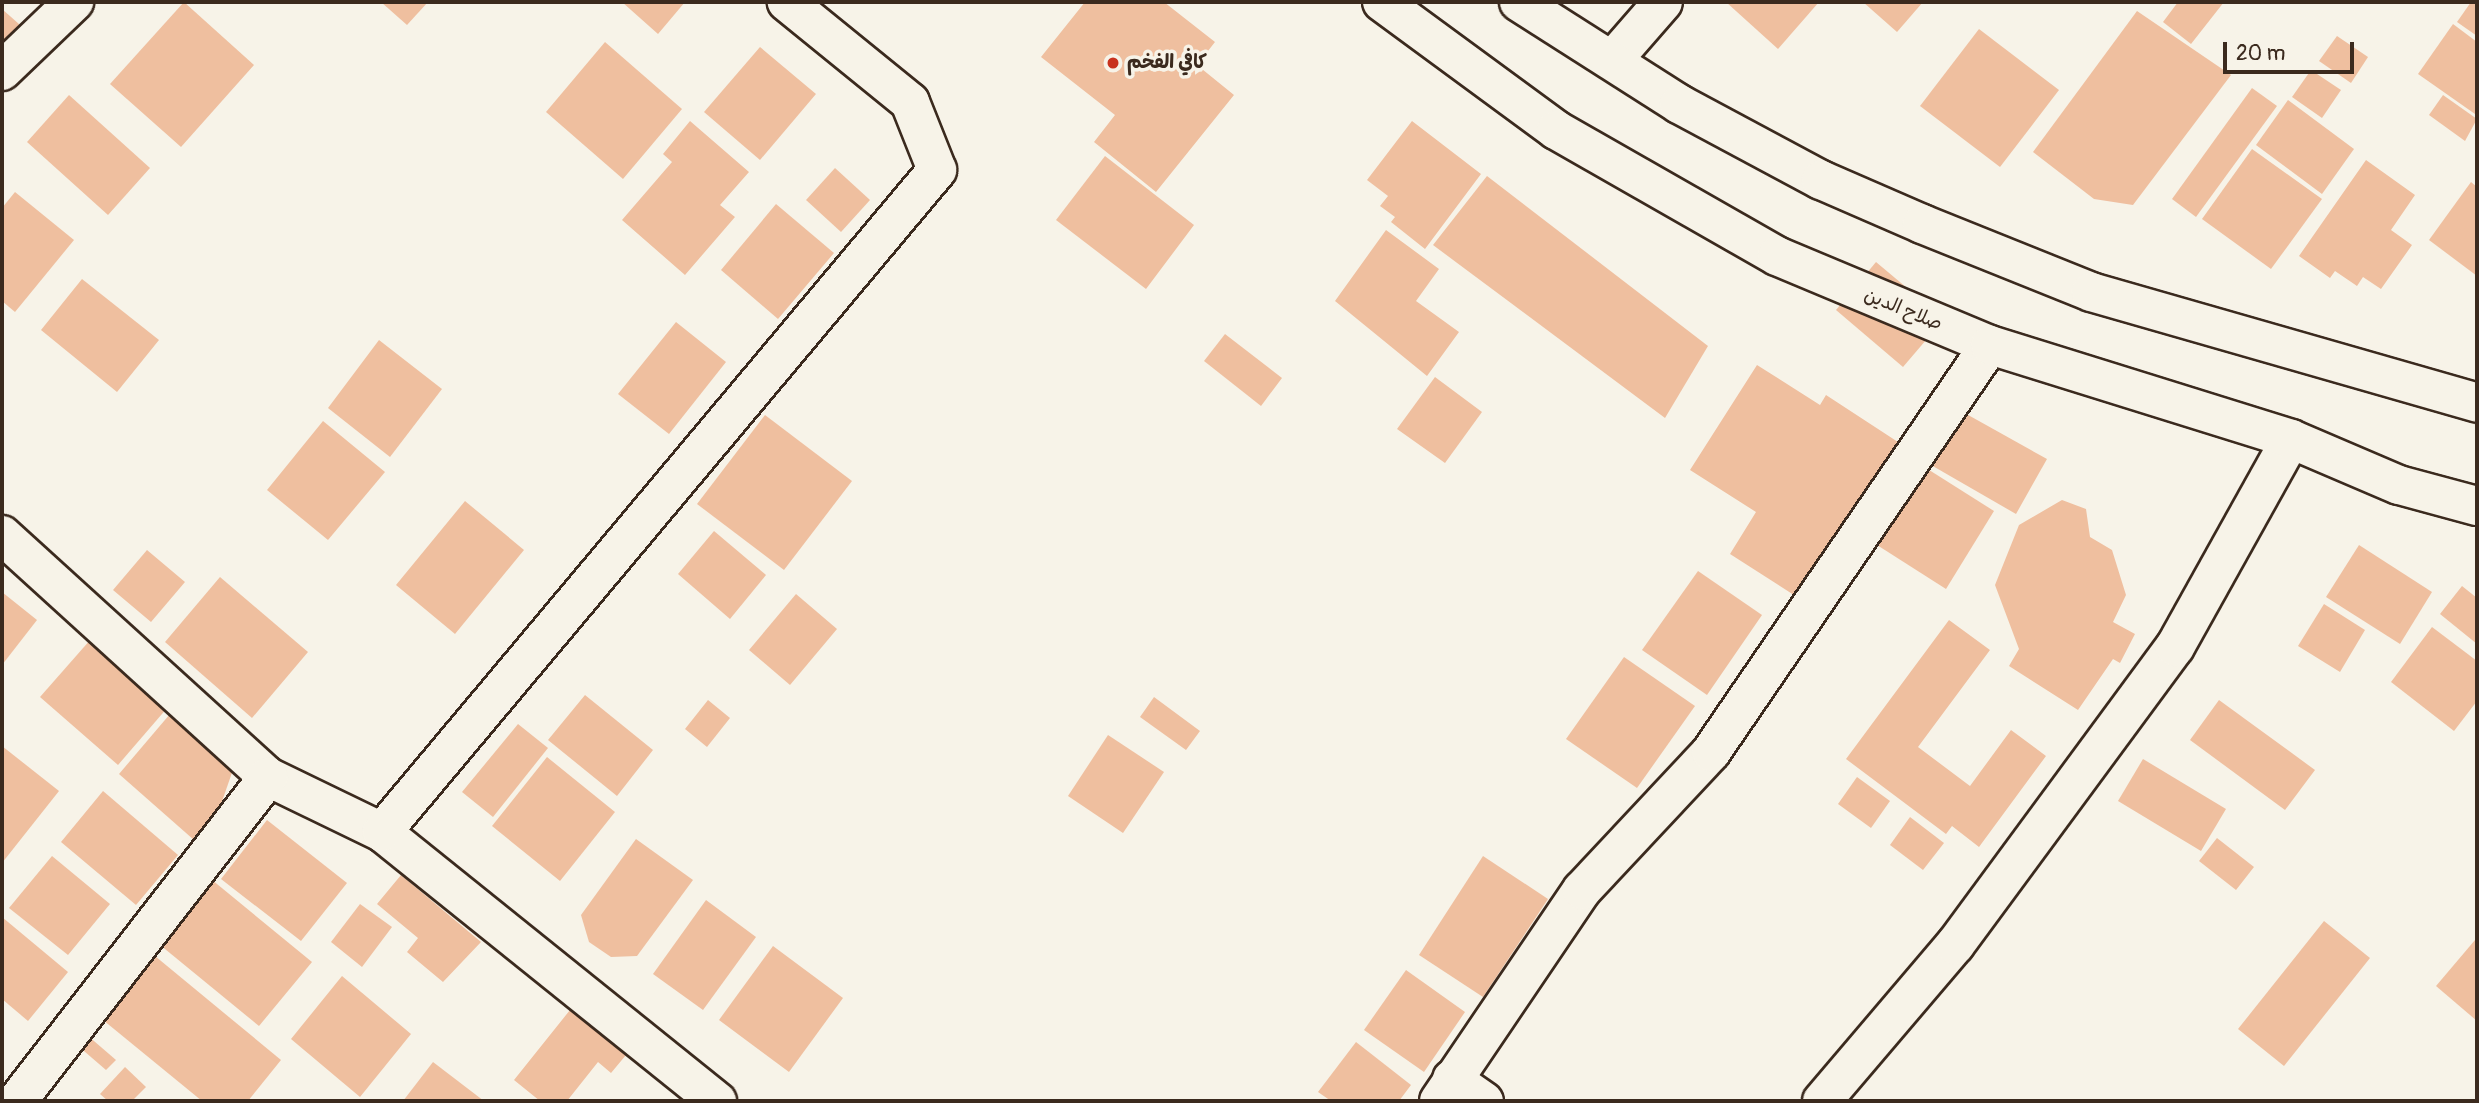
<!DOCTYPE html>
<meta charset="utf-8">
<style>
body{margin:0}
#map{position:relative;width:2479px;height:1103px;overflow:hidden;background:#f7f3e8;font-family:Pangolin,"Playpen Sans Arabic",sans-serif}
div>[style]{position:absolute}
.building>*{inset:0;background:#efbf9f}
.roads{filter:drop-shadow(2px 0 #3b2a1e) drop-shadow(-2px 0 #3b2a1e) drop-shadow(0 2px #3b2a1e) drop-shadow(0 -2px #3b2a1e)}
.street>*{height:38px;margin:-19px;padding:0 19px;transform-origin:19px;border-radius:19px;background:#f7f3e8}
.highway>*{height:38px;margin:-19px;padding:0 19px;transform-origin:19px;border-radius:19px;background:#f7f3e8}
.dots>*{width:19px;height:19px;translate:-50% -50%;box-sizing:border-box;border:4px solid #f7f3e8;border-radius:50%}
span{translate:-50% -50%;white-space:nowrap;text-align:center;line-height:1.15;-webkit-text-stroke:7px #f7f3e8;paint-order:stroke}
.poi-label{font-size:19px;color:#3b2a1e;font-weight:700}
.left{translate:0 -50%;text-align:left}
.street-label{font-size:19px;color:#3b2a1e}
.frame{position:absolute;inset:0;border:4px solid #3b2a1e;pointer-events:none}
.scale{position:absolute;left:2223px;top:42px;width:131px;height:32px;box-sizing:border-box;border:4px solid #3b2a1e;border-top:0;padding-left:9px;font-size:21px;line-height:24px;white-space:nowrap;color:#3b2a1e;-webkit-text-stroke:5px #f7f3e8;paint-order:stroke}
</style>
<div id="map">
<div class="building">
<i style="clip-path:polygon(184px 2px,254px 65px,181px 147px,110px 84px)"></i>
<i style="clip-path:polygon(381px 2px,428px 2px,407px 25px)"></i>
<i style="clip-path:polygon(622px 2px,685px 2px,658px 34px)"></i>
<i style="clip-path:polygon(1085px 2px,1164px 2px,1215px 42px,1197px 65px,1234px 95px,1156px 192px,1094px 142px,1115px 115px,1041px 57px)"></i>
<i style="clip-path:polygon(1726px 2px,1819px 2px,1778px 49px)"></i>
<i style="clip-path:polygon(1863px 2px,1923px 2px,1897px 32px)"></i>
<i style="clip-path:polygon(2178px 2px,2224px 2px,2191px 44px,2163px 22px)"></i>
<i style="clip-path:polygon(2471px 2px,2477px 2px,2477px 36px,2457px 22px)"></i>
<i style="clip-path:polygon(2px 9px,28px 32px,2px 61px)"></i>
<i style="clip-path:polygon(2137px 11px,2231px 75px,2133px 205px,2094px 199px,2033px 152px)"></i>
<i style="clip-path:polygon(2453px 24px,2477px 42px,2475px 114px,2418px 74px)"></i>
<i style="clip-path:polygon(1979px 29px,2059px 90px,2000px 167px,1920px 106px)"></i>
<i style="clip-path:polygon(2337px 36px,2368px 57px,2351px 83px,2319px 61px)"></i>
<i style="clip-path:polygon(605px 42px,682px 109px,623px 179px,546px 112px)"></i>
<i style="clip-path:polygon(760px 47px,816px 94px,760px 160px,704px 112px)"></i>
<i style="clip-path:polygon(2311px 70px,2341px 90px,2322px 118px,2292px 97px)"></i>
<i style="clip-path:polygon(2252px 88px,2277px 106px,2196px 217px,2172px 199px)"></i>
<i style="clip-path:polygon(69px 95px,150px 168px,108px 215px,27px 142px)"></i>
<i style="clip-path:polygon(2443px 95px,2477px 119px,2465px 141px,2429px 115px)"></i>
<i style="clip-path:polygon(2288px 100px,2354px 149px,2322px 194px,2256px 145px)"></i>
<i style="clip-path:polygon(690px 121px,749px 172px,720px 205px,735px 217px,685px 275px,622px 220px,672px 162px,663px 154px)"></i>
<i style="clip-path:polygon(1412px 121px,1481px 174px,1425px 249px,1391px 222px,1395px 217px,1380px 206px,1388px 196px,1367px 180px)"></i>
<i style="clip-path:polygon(2252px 149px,2322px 199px,2271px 269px,2202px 219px)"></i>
<i style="clip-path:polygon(1105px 156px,1194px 225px,1146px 289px,1056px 220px)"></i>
<i style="clip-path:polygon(2366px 160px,2415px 195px,2391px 230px,2412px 245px,2381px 289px,2363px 277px,2357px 286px,2335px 271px,2330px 278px,2299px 256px)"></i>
<i style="clip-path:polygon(835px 168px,870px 200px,841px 232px,806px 200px)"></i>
<i style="clip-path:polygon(1487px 176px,1708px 346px,1665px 418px,1433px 245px)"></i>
<i style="clip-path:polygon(2471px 182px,2477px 187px,2477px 276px,2429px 240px)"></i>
<i style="clip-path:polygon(15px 192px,74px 240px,15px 312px,2px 301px,2px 208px)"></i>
<i style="clip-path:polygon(776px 204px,834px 253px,778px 319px,721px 270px)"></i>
<i style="clip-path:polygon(1386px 230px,1439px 269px,1416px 301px,1459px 332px,1427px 376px,1335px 301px)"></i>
<i style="clip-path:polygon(1876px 262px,1944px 319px,1903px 367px,1836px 310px)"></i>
<i style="clip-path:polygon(82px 279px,159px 340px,117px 392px,41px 330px)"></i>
<i style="clip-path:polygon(676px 322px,726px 362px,669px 434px,618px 394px)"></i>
<i style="clip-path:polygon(1225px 334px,1282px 378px,1261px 406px,1204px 361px)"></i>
<i style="clip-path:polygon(379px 340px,442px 389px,390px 457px,328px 408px)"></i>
<i style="clip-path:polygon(1757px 365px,1820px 405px,1826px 395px,1901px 444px,1797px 597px,1730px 554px,1756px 512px,1690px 470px)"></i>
<i style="clip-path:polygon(1435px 377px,1482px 412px,1445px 463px,1397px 429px)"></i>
<i style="clip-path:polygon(1961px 411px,2047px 459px,2016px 514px,1931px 465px)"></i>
<i style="clip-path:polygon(765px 415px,852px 481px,784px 570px,697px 504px)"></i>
<i style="clip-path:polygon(323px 421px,385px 472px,328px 540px,267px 490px)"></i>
<i style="clip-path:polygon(1926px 468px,1994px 511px,1946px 589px,1877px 545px)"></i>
<i style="clip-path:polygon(2062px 500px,2086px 509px,2090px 537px,2112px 550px,2126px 595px,2113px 622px,2135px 634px,2120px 663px,2113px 659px,2078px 710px,2009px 666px,2019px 649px,1995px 585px,2019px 525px)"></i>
<i style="clip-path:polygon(465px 501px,524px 550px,455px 634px,396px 585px)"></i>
<i style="clip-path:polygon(714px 531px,766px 575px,730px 619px,678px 574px)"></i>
<i style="clip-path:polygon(2359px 545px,2432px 592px,2400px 644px,2326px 597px)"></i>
<i style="clip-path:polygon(147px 550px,185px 582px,151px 622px,113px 590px)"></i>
<i style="clip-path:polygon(1698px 571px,1762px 615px,1707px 695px,1642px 650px)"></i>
<i style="clip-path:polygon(220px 577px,308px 652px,252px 718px,165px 642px)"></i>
<i style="clip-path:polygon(2462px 586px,2477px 598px,2477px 644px,2440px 614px)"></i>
<i style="clip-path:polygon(2px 592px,37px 620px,2px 665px)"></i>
<i style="clip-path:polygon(796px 594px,837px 629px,790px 685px,749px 650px)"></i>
<i style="clip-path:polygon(2324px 604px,2365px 630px,2340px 672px,2298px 646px)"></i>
<i style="clip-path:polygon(1949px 620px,1990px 650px,1918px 747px,1970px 786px,2011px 730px,2046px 756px,1979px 847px,1952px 826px,1946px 834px,1846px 759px)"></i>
<i style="clip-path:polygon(2432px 627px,2477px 661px,2477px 701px,2454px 731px,2391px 682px)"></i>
<i style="clip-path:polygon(91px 639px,168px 707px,118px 765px,40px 697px)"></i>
<i style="clip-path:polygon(1624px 657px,1695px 706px,1637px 788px,1566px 739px)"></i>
<i style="clip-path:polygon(585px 695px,653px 750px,617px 796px,548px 740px)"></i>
<i style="clip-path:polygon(1154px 697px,1200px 731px,1186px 750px,1140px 717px)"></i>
<i style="clip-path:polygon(708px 700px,730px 718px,707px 747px,685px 729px)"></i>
<i style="clip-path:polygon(2219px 700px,2315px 770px,2285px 810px,2190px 740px)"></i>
<i style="clip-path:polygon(170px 714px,234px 767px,220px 807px,194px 840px,119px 774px)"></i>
<i style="clip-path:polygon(518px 724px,548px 748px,493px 817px,462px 792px)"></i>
<i style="clip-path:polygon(1108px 735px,1164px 772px,1123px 833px,1068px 796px)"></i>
<i style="clip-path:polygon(2px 746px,59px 791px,2px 863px)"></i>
<i style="clip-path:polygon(547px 757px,615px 812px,560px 881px,492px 826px)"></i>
<i style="clip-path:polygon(2143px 759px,2226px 809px,2201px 851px,2118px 801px)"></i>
<i style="clip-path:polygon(1857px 777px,1890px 801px,1871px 828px,1838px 804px)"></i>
<i style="clip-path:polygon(103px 791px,178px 855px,136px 905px,61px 842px)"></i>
<i style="clip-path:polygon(1910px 817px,1944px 843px,1923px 870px,1890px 845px)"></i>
<i style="clip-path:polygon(267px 820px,347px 883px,301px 941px,221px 879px)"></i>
<i style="clip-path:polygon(2217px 838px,2254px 867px,2236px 890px,2199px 861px)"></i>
<i style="clip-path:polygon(636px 839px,693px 880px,637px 956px,611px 957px,589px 942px,581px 915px)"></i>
<i style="clip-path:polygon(52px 856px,110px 904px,68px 955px,9px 908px)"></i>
<i style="clip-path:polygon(1483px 856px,1548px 899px,1483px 997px,1419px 955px)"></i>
<i style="clip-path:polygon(206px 875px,312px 962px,259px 1026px,154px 940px)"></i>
<i style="clip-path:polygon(401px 875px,481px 942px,443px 982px,407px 952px,418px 938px,377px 904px)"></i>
<i style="clip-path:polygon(706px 900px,756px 937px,703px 1010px,653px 974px)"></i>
<i style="clip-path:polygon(360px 904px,392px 927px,362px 967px,331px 942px)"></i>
<i style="clip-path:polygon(2px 917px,68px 972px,28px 1021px,2px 999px)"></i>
<i style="clip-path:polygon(2324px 921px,2370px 958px,2284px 1066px,2238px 1029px)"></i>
<i style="clip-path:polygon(2475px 940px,2477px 943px,2477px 1021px,2436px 986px)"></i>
<i style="clip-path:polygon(773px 946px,843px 998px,789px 1072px,719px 1020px)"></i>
<i style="clip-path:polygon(155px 956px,281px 1060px,248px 1101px,202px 1101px,103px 1020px)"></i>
<i style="clip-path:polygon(1406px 970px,1465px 1012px,1424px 1072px,1364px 1030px)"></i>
<i style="clip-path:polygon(342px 976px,411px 1034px,360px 1097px,291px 1039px)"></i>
<i style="clip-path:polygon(570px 1010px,626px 1055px,611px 1073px,598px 1062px,567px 1101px,540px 1101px,514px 1080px)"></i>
<i style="clip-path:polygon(87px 1035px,116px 1060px,106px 1070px,77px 1045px)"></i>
<i style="clip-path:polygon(1356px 1042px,1411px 1085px,1399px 1101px,1331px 1101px,1318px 1092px)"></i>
<i style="clip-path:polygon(433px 1062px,484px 1101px,403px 1101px)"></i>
<i style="clip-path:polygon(125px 1067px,146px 1087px,132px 1101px,108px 1101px,100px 1094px)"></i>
</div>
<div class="roads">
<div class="street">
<i style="left:1617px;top:55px;width:70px;rotate:-49deg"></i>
<i style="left:2px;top:71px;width:100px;rotate:-43.8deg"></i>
<i style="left:2px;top:535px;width:360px;rotate:42.3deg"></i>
<i style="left:268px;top:777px;width:127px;rotate:25.8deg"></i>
<i style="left:382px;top:832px;width:430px;rotate:38.8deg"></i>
<i style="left:382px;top:832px;width:864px;rotate:-50.02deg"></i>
<i style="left:937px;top:170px;width:73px;rotate:-111.7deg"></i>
<i style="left:910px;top:102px;width:159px;rotate:-140.9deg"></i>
<i style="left:1452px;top:1079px;width:39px;rotate:35deg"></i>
<i style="left:17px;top:1101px;width:410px;rotate:-52.2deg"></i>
<i style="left:1439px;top:1101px;width:255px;rotate:-55.9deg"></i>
<i style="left:1582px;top:890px;width:189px;rotate:-46.9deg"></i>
<i style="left:1711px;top:752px;width:493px;rotate:-55.6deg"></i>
<i style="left:1822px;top:1101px;width:205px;rotate:-49.6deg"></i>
<i style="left:1955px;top:945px;width:370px;rotate:-53.6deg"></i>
<i style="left:2175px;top:647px;width:238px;rotate:-60.9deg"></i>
</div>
<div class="highway">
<i style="left:1382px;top:2px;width:216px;rotate:36.3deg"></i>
<i style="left:1556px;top:130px;width:254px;rotate:29.7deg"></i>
<i style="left:1777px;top:256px;width:231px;rotate:22.7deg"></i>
<i style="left:1990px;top:345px;width:315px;rotate:17.3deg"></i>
<i style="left:2291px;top:439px;width:117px;rotate:23.1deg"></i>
<i style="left:2399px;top:485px;width:81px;rotate:15.1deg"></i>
<i style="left:1519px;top:2px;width:190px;rotate:32.5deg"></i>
<i style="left:1679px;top:104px;width:161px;rotate:28.2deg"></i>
<i style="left:1821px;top:180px;width:110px;rotate:23.5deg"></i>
<i style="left:1922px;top:224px;width:182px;rotate:21.9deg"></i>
<i style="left:2091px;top:292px;width:402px;rotate:16deg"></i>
</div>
</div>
<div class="dots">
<i style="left:1113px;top:63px;background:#c8321e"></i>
</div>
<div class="poi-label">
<span class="left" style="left:1127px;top:63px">كافي الفخم</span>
</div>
<div class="street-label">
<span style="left:1903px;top:310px;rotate:22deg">صلاح الدين</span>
</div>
<div class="frame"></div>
<div class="scale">20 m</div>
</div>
